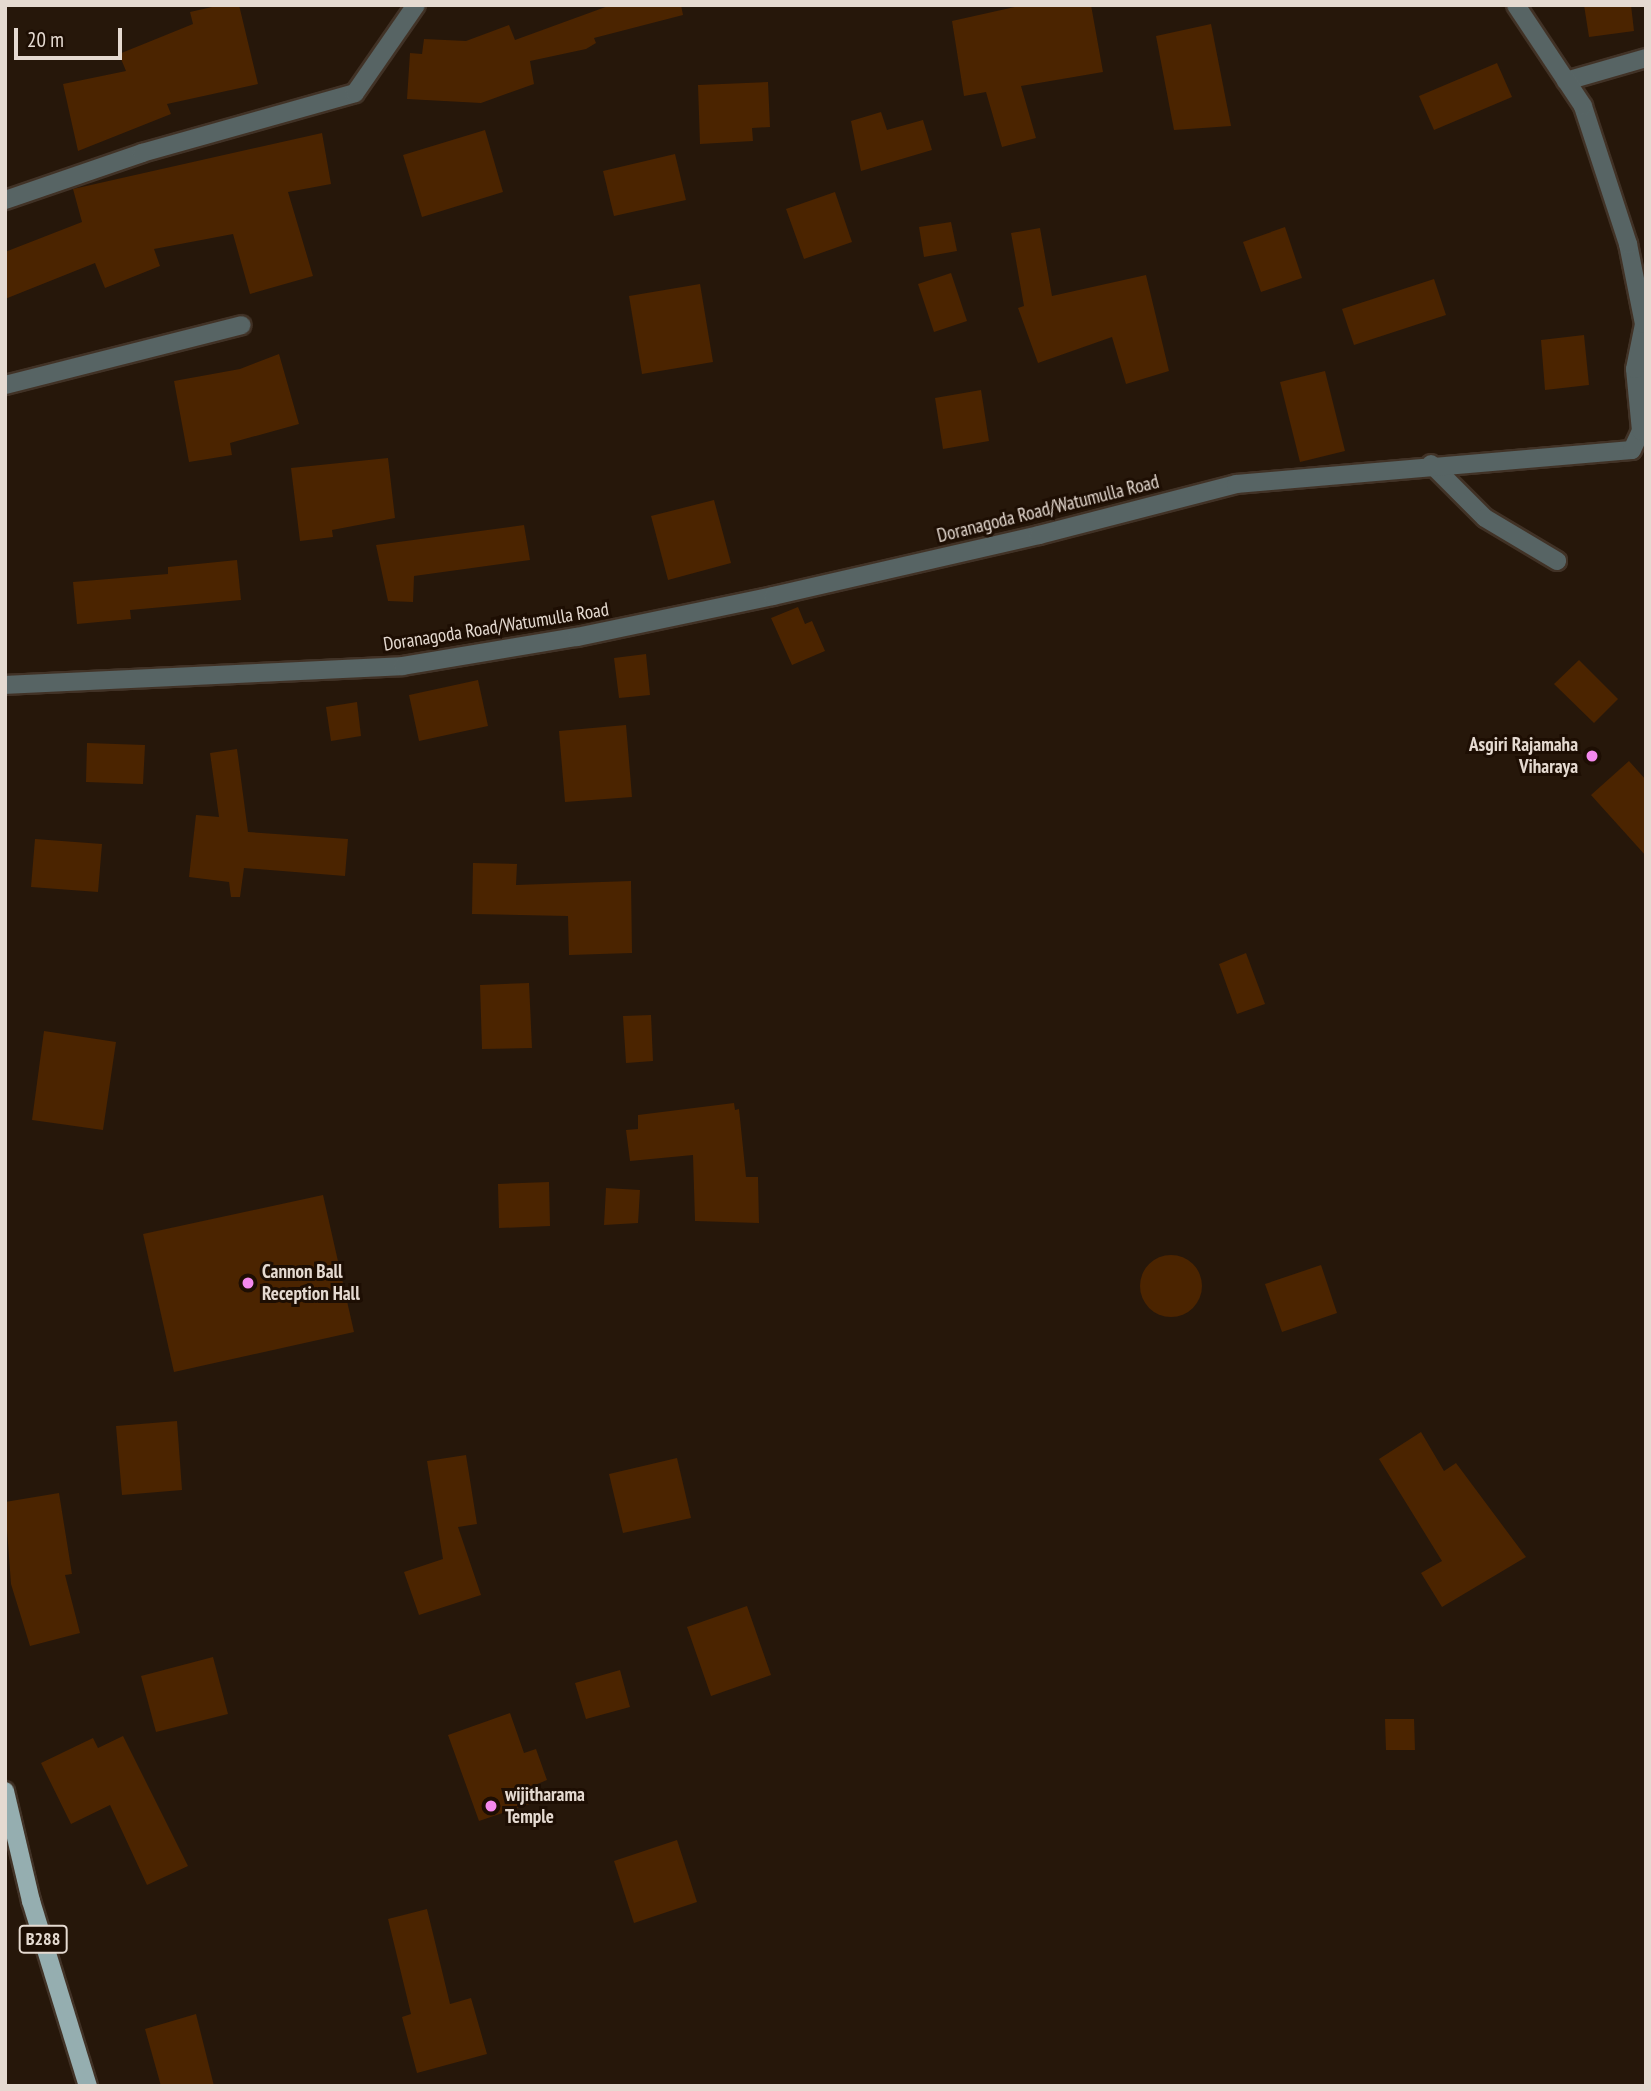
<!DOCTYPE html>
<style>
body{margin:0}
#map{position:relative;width:1651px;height:2091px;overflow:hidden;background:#26170a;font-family:"PT Sans Narrow",sans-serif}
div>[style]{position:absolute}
.building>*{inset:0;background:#4b2400}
.round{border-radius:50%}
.roads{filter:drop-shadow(2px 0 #413226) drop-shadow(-2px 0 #413226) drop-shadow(0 2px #413226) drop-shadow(0 -2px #413226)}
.minor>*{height:18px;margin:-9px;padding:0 9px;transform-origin:9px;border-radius:9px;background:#576464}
.major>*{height:18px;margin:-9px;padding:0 9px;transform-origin:9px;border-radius:9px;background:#95aeb0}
.dots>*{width:19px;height:19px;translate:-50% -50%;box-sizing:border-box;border:4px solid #1d0e03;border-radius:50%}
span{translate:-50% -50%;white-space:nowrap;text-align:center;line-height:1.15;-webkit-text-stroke:6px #1d0e03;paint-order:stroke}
.shield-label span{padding:2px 5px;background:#1d0e03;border:2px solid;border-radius:5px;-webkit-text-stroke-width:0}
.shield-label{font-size:18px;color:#e5dad1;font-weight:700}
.street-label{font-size:19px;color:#e5dad1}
.poi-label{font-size:19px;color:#e5dad1;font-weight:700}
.right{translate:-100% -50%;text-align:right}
.left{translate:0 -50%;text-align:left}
.frame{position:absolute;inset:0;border:7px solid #e5dad1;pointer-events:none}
.scale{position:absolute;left:14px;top:28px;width:108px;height:32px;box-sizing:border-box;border:4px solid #e5dad1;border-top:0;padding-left:9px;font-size:21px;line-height:24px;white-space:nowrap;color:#e5dad1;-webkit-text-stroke:5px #1d0e03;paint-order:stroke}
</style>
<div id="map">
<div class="building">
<i style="clip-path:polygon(221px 5px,239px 5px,258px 84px,167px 104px,171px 114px,78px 151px,63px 84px,126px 71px,119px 54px,193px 24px,190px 12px)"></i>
<i style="clip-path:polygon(611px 5px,681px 5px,683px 15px,594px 38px,596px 43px,586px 49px,530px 61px,534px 84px,481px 103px,407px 99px,410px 53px,422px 54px,424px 39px,466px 41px,509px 25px,515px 40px)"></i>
<i style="clip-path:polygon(1024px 5px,1091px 5px,1103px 72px,1021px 86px,1036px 138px,1002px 147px,986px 92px,964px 96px,952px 21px)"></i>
<i style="clip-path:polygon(1584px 5px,1631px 5px,1634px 31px,1589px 37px)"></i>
<i style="clip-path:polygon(1211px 24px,1231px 126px,1174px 130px,1156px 36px)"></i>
<i style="clip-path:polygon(1497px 63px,1512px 97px,1434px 130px,1419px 96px)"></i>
<i style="clip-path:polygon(768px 82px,770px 127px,752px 128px,753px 141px,700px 144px,698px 85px)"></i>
<i style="clip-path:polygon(881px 112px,887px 130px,923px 120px,932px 150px,861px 171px,851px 121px)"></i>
<i style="clip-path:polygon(485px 130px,503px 192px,422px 217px,403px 155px)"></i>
<i style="clip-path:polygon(322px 133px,331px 184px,288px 192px,313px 276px,250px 294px,233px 234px,154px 249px,160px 266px,105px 288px,95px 263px,5px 299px,5px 252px,82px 222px,73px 189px)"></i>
<i style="clip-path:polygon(675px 154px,686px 200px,614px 216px,603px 171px)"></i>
<i style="clip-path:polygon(835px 192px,852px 242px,804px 259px,786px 209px)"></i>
<i style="clip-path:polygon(951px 222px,957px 251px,924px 257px,919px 227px)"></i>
<i style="clip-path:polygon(1285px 227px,1302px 278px,1261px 292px,1243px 242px)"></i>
<i style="clip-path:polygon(1040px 228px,1052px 296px,1146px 275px,1169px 371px,1126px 384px,1112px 337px,1038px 363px,1018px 308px,1024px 306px,1011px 233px)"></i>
<i style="clip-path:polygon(951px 273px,967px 321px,934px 332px,918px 284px)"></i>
<i style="clip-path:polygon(1434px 279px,1446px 315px,1354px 345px,1342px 309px)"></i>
<i style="clip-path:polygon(700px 284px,713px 362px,642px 374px,629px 296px)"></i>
<i style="clip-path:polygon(1584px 335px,1589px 385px,1545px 390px,1541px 340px)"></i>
<i style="clip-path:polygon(279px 354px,299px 424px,230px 443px,232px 455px,189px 462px,174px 381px,240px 369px)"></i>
<i style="clip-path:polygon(1325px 371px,1345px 451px,1300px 462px,1280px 382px)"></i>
<i style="clip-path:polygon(981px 390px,989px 441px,943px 449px,935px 398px)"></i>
<i style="clip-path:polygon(388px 458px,395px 518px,332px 530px,333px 537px,300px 541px,291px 468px)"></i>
<i style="clip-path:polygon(714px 500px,731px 563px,668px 580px,651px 516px)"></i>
<i style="clip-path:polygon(524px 525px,530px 560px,414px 576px,413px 602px,388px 601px,376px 545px)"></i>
<i style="clip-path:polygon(237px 560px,241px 600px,130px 610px,131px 619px,77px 624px,73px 582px,168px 574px,168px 567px)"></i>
<i style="clip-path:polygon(798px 607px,805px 624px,812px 621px,825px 651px,792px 665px,771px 618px)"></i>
<i style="clip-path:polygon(646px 654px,650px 695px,619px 698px,614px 658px)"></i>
<i style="clip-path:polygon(1579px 660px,1618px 699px,1594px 723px,1554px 684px)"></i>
<i style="clip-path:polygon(478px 680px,488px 726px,419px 741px,409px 695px)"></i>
<i style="clip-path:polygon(357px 702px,361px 736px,331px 741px,326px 707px)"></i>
<i style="clip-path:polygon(626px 725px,632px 797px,565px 802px,559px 731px)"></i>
<i style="clip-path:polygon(87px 743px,145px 745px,143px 784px,86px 782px)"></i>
<i style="clip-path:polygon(237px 749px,248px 832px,348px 839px,345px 876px,244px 868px,240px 897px,231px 897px,229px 882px,189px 877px,196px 815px,219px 817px,210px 753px)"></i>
<i style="clip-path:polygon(1629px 761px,1646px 780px,1646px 856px,1591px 795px)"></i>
<i style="clip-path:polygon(35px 839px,102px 844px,98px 892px,31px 887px)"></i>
<i style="clip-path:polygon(473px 863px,517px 864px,516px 885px,631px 881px,632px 953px,569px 955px,568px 916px,472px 914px)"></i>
<i style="clip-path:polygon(1246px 953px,1265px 1004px,1237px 1014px,1219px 964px)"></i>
<i style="clip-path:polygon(529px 983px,532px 1048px,482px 1049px,480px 985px)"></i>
<i style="clip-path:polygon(651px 1015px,653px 1061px,626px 1063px,623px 1016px)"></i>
<i style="clip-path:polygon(44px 1031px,116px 1042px,103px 1130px,32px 1120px)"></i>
<i style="clip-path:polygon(734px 1103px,735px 1110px,739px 1109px,746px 1177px,758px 1177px,759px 1223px,695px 1221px,693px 1155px,630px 1161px,626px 1130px,638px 1129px,638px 1115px)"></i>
<i style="clip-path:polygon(549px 1182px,550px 1226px,499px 1228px,498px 1184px)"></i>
<i style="clip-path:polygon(606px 1188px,640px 1190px,638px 1223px,604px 1225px)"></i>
<i style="clip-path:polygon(323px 1195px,354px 1332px,174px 1372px,143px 1234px)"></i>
<i class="round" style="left:1140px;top:1255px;width:62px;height:62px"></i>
<i style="clip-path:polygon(1321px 1265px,1337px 1313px,1282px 1332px,1265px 1284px)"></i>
<i style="clip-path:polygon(177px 1421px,182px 1490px,122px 1495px,116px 1426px)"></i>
<i style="clip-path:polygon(1421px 1432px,1444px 1471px,1456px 1463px,1526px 1557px,1442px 1607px,1421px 1573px,1442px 1561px,1379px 1459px)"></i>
<i style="clip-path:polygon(466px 1455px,477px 1524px,458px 1527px,481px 1595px,419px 1615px,404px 1572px,443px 1559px,427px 1461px)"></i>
<i style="clip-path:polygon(677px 1458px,691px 1518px,623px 1533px,609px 1474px)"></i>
<i style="clip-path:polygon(59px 1493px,72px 1574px,65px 1575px,80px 1633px,30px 1646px,11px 1584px,5px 1502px)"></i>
<i style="clip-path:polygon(747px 1606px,771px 1675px,711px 1696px,687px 1627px)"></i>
<i style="clip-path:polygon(213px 1657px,228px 1714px,156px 1732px,141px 1676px)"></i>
<i style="clip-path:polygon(620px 1670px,630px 1707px,586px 1719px,575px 1683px)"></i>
<i style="clip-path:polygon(510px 1713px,524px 1753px,536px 1749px,547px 1780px,535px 1785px,541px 1800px,479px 1821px,448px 1735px)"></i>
<i style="clip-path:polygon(1385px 1719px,1414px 1719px,1415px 1750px,1386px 1750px)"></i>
<i style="clip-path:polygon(123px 1736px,188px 1866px,147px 1885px,110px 1805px,71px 1824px,41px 1763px,93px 1738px,98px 1748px)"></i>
<i style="clip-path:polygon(677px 1840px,697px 1902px,634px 1923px,614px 1861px)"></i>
<i style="clip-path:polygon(427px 1909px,450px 2004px,471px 1998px,487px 2054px,417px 2073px,402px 2017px,411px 2014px,388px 1919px)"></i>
<i style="clip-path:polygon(196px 2014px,214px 2086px,161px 2086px,145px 2029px)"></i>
</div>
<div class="roads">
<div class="minor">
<i style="left:1566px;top:81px;width:83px;rotate:-16deg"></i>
<i style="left:5px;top:200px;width:145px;rotate:-18.9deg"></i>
<i style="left:142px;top:153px;width:221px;rotate:-15.7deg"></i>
<i style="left:355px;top:93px;width:107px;rotate:-55.3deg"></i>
<i style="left:5px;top:385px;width:244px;rotate:-14.2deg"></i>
<i style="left:1431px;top:464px;width:76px;rotate:45deg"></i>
<i style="left:1485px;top:518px;width:84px;rotate:30.8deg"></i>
<i style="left:5px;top:685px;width:398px;rotate:-2.7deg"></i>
<i style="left:403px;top:666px;width:176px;rotate:-9.5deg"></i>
<i style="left:577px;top:637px;width:200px;rotate:-11.8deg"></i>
<i style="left:773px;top:596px;width:273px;rotate:-12.9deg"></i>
<i style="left:1039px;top:535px;width:203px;rotate:-14.5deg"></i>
<i style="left:1236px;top:484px;width:397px;rotate:-4.9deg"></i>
<i style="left:1632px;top:450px;width:21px;rotate:-65deg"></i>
<i style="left:1641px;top:431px;width:62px;rotate:-95.5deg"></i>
<i style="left:1635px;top:369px;width:46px;rotate:-78.7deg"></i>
<i style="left:1644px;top:324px;width:82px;rotate:-101.3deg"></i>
<i style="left:1628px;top:244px;width:145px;rotate:-108.1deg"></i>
<i style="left:1583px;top:106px;width:121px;rotate:-123.6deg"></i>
</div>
<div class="major">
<i style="left:5px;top:1791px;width:113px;rotate:76.7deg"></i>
<i style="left:31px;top:1901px;width:194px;rotate:72.9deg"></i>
</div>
</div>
<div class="dots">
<i style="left:1592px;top:756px;background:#f589ee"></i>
<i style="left:248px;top:1283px;background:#f589ee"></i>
<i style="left:491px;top:1806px;background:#f589ee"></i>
</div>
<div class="shield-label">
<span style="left:43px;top:1939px">B288</span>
</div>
<div class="street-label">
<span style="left:1048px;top:509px;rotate:-14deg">Doranagoda Road/Watumulla Road</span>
<span style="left:496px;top:627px;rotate:-9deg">Doranagoda Road/Watumulla Road</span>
</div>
<div class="poi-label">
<span class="right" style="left:1578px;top:756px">Asgiri Rajamaha<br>Viharaya</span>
<span class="left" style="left:262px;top:1283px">Cannon Ball<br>Reception Hall</span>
<span class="left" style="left:505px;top:1806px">wijitharama<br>Temple</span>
</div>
<div class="frame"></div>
<div class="scale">20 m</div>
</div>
